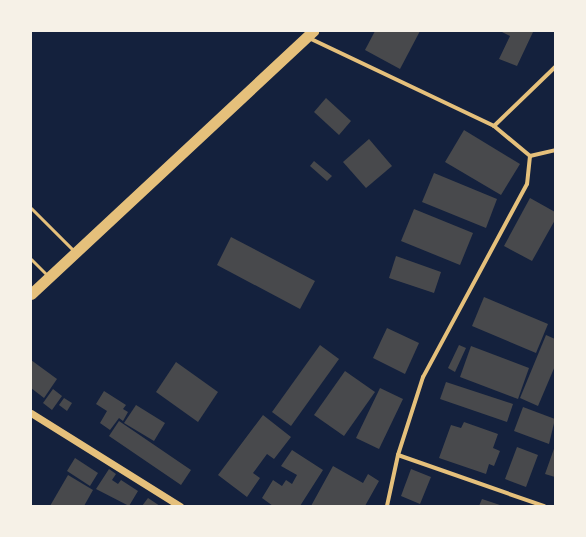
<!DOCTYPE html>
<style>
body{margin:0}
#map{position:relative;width:586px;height:537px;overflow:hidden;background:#14213d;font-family:"DejaVu Sans",sans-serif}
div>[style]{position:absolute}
.building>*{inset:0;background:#48494c}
.service>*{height:3px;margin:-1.5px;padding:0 1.5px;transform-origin:1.5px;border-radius:1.5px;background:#e5c07b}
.minor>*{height:4px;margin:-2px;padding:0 2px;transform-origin:2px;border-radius:2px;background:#e5c07b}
.tertiary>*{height:7px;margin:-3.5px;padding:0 3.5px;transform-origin:3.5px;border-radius:3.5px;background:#e5c07b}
.trunk>*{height:11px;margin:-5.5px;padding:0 5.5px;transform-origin:5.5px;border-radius:5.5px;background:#e5c07b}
span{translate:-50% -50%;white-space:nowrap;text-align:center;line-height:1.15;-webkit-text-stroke:3px #f6f1e7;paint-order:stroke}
.frame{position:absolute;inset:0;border:32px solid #f6f1e7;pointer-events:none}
</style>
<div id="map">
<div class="building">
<i style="clip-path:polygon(375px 31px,420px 31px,400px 69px,365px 50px)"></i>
<i style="clip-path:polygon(500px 31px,533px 32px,517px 66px,499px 59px,510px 36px)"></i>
<i style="clip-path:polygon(326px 98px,351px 121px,339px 135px,314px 112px)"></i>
<i style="clip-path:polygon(464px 130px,520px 164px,501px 195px,445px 162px)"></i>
<i style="clip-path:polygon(369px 139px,392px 166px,366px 188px,343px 162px)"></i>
<i style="clip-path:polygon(314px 161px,332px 176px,327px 181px,310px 166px)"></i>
<i style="clip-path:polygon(434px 173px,497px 199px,486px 228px,422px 202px)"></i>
<i style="clip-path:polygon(530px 198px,555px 212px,555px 220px,532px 261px,504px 246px)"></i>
<i style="clip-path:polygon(414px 209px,473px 233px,460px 265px,401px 241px)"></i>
<i style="clip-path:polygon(231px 237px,315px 281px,300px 309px,217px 265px)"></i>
<i style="clip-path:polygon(396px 256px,441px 272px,434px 293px,389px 278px)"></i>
<i style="clip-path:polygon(484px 297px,548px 324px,536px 353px,472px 326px)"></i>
<i style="clip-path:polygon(387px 328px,419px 343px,405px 374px,373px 358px)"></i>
<i style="clip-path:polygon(546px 335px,555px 339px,555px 366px,538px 406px,520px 398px)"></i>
<i style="clip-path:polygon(320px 345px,339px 359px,291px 426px,272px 412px)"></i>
<i style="clip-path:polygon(459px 345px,466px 348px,455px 372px,448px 368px)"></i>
<i style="clip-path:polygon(471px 346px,529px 368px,518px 399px,460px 377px)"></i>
<i style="clip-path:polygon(31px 360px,57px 379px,44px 398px,31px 388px)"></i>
<i style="clip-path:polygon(176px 362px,218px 392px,198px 422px,156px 392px)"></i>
<i style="clip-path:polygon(345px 371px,375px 392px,344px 436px,314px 415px)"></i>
<i style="clip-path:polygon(446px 382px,513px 404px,507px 422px,440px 399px)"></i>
<i style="clip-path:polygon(380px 388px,403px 399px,379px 449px,356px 438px)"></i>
<i style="clip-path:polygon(53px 389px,62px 396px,52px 410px,43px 403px)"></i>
<i style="clip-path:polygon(104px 391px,126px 405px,123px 409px,128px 412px,123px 421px,119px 418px,110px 430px,100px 423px,107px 411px,96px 404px)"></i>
<i style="clip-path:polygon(64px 398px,72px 403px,67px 411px,59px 405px)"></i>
<i style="clip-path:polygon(136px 405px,165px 423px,154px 441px,124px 423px)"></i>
<i style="clip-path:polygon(523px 407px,555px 419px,549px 444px,514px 431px)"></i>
<i style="clip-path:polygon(263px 415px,291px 437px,274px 459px,267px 454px,253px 473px,260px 478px,247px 497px,218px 475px)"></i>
<i style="clip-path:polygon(119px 421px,191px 470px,181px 485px,109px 436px)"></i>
<i style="clip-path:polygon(464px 422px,498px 434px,493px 448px,500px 451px,494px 466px,489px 464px,486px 474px,439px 458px,451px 425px,461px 428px)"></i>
<i style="clip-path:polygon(555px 446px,555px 477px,545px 474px)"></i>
<i style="clip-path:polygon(517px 447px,538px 455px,526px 487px,505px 479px)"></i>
<i style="clip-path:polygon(292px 450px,323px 470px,300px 506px,273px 506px,262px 498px,273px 480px,282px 486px,286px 480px,292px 484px,297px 475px,281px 466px)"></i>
<i style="clip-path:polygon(75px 458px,98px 473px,90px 486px,67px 471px)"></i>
<i style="clip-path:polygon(333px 466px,363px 483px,368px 474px,379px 481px,365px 506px,311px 506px)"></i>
<i style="clip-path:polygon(109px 469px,116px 474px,112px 480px,118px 484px,121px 480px,138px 491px,129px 506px,96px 489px)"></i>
<i style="clip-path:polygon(411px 469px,431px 477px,420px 504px,401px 496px)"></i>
<i style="clip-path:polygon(68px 475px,93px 490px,84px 506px,50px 506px)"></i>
<i style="clip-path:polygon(148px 498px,160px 506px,142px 506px)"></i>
<i style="clip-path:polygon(482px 499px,503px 506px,479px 506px)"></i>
</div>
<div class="service">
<i style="left:31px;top:208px;width:61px;rotate:45deg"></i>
<i style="left:31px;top:259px;width:23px;rotate:45deg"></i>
</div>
<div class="minor">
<i style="left:309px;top:38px;width:205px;rotate:25.4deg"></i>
<i style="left:494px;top:126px;width:47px;rotate:39.8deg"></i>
<i style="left:530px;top:156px;width:28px;rotate:96deg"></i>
<i style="left:527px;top:184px;width:219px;rotate:118.3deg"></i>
<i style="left:423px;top:377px;width:82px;rotate:107.8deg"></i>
<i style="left:398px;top:455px;width:52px;rotate:102.2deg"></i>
<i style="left:494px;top:126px;width:85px;rotate:-44deg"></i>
<i style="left:530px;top:156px;width:26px;rotate:-13deg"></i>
<i style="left:398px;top:455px;width:155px;rotate:19.3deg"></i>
</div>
<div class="tertiary">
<i style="left:31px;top:413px;width:176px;rotate:32deg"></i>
</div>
<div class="trunk">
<i style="left:31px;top:294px;width:386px;rotate:-43deg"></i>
</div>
<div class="frame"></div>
</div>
